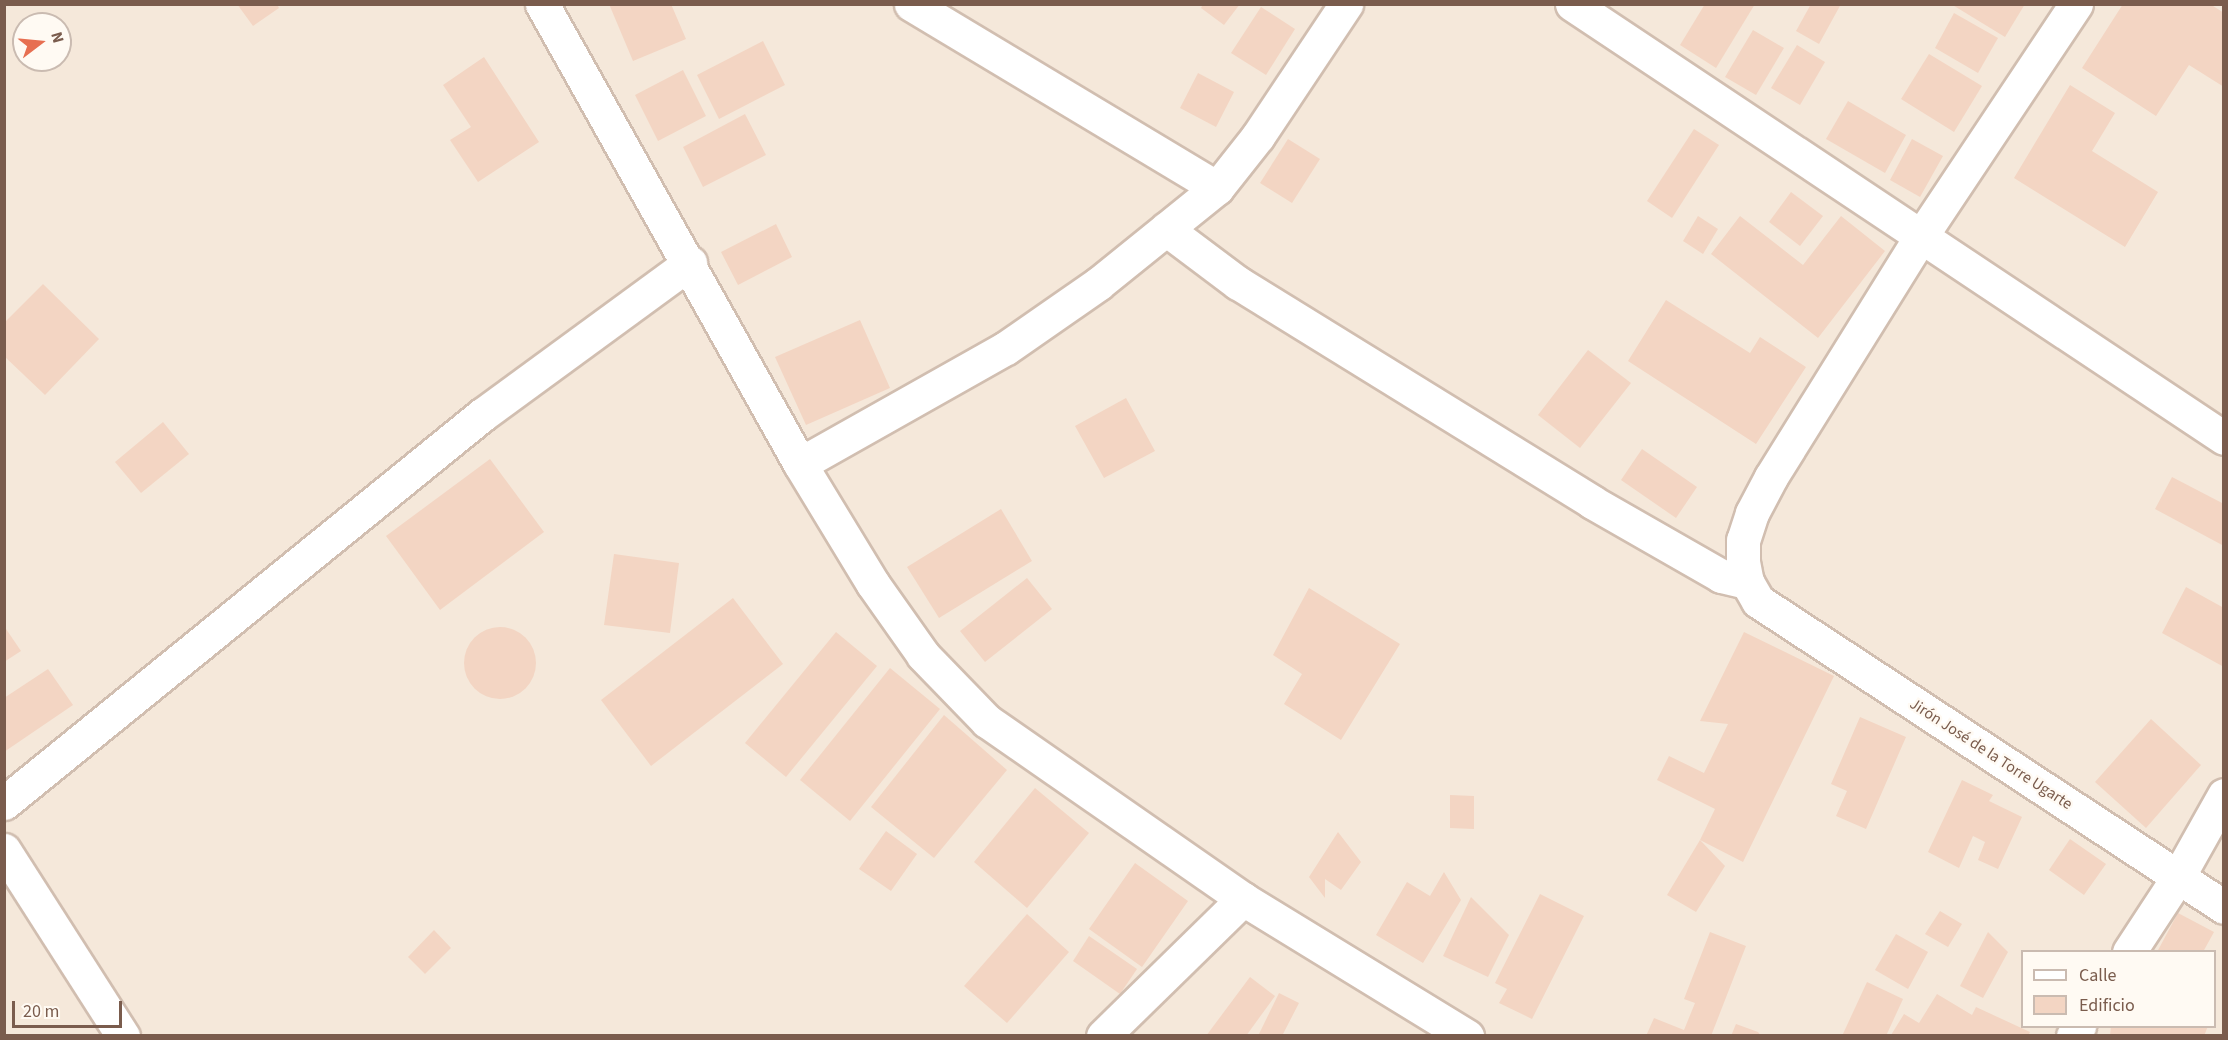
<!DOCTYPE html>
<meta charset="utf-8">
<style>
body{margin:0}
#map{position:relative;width:2228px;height:1040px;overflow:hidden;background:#fdf6ec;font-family:"Source Sans 3",sans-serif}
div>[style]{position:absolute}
.residential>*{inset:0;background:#f5e8da}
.building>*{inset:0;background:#f3d5c3}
.round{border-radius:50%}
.roads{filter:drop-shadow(2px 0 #d1beb0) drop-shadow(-2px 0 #d1beb0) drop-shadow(0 2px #d1beb0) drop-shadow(0 -2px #d1beb0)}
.minor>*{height:33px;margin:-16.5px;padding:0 16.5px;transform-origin:16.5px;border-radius:16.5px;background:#fff}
span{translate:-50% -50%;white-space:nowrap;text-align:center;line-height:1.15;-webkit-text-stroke:4.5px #fffaf3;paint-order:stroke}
.street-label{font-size:16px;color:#7a5c4d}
.frame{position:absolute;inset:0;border:6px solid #7a5c4d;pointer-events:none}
.legend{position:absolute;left:2021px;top:950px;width:195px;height:78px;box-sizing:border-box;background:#fffaf3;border:2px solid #cabbb1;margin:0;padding:8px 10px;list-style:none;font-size:18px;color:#7a5c4d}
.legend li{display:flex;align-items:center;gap:12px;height:30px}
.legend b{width:30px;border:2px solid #cabbb1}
.north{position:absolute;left:12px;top:12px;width:60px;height:60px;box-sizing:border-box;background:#fffaf3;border:2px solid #cabbb1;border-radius:50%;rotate:74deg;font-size:16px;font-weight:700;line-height:24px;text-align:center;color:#7a5c4d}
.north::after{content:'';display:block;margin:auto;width:21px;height:27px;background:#e76f51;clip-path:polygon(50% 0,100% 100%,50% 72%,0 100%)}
.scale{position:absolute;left:12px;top:1001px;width:110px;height:27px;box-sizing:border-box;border:3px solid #7a5c4d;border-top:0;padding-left:8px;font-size:18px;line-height:21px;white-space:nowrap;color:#7a5c4d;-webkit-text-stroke:4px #fffaf3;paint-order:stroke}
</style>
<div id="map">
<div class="residential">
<i style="clip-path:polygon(evenodd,5px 5px,2223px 5px,2223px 1035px,5px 1035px,5px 5px,24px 24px,60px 24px,60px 60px,24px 60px,24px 24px,5px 5px,2022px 952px,2214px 952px,2214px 1026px,2022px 1026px,2022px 952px)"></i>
</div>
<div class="building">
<i style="clip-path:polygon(237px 4px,277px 4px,279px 8px,253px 26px)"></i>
<i style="clip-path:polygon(609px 4px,671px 4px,686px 39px,633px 61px)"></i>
<i style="clip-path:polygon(1203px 4px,1240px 4px,1224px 25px,1201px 8px)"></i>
<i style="clip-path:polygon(1705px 4px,1755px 4px,1716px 68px,1680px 45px)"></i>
<i style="clip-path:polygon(1811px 4px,1841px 4px,1819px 44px,1796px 31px)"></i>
<i style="clip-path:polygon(1951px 4px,2025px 4px,2005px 37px)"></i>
<i style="clip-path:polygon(2123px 4px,2210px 4px,2224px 13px,2224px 87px,2189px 65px,2156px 116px,2082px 68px)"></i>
<i style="clip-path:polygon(1261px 7px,1295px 29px,1266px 75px,1231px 53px)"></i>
<i style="clip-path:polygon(1954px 13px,1998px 38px,1978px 73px,1935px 48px)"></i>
<i style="clip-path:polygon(1753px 30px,1784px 48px,1756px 95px,1725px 77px)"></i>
<i style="clip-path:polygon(763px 41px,785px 85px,719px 119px,697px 75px)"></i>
<i style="clip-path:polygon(1797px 45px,1825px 62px,1800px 105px,1771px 88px)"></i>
<i style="clip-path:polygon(1929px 54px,1982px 86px,1954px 132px,1901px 99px)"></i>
<i style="clip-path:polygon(484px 57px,539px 142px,478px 182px,450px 140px,471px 127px,443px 85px)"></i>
<i style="clip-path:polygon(683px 70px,706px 116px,658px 141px,635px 95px)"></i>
<i style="clip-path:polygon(1198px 73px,1234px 92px,1216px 127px,1180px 108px)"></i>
<i style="clip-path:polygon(2070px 85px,2115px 113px,2092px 151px,2158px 192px,2125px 247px,2014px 178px)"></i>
<i style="clip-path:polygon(1848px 101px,1906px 135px,1885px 173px,1826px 139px)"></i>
<i style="clip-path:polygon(745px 114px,766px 155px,703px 187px,683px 147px)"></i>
<i style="clip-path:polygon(1694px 129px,1719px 145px,1672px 218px,1647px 201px)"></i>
<i style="clip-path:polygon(1288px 139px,1320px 159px,1292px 203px,1260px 183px)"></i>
<i style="clip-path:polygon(1912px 139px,1943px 156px,1920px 197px,1890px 180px)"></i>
<i style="clip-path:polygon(1791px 192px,1823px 216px,1800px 246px,1769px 222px)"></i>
<i style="clip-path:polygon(1698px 216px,1718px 229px,1703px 254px,1683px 241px)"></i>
<i style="clip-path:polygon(1740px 216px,1803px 265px,1841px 216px,1885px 251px,1818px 338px,1711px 254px)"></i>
<i style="clip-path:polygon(776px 224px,792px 257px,738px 285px,721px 252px)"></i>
<i style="clip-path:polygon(43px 284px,99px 339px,45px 395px,4px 356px,4px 323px)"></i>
<i style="clip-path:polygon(1666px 300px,1750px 353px,1760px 337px,1806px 367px,1756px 444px,1628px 361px)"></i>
<i style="clip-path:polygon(860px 320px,890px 388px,806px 425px,775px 357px)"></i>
<i style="clip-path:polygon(1588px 350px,1631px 383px,1580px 448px,1538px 415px)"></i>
<i style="clip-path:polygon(1126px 398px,1155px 451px,1104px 478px,1075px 426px)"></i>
<i style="clip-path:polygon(163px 422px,189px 454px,141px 493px,115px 462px)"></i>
<i style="clip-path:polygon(1642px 449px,1697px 487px,1676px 518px,1621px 480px)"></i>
<i style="clip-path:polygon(490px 459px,544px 532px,440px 610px,386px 536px)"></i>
<i style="clip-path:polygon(2172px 477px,2224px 504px,2224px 546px,2155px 509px)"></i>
<i style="clip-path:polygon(1001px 509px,1032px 561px,939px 618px,907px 567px)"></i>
<i style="clip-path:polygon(614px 554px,679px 563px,670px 633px,604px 625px)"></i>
<i style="clip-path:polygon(1027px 578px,1052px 609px,985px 662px,960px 631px)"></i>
<i style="clip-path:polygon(2186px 587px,2224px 608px,2224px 667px,2162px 633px)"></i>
<i style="clip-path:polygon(1309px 588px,1400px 644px,1341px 740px,1284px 704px,1302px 674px,1273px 655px)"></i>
<i style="clip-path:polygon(733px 598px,783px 664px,651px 766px,601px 700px)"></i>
<i style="clip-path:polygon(4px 626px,21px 651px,4px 662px)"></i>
<i class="round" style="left:464px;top:627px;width:72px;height:72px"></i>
<i style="clip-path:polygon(836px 632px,877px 666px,786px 777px,745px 743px)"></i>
<i style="clip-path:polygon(1744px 632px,1834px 676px,1743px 862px,1700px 840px,1715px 809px,1657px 780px,1669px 756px,1704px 773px,1728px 724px,1700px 721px)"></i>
<i style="clip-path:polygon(890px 668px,940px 709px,850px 821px,800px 780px)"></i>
<i style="clip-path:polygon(48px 669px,73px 705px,4px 752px,4px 698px)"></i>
<i style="clip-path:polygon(944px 715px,1007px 770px,934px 858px,871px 807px)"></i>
<i style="clip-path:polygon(1860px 717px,1906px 737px,1866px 829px,1836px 816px,1847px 791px,1831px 784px)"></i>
<i style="clip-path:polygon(2151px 719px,2201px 765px,2146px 828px,2095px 782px)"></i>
<i style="clip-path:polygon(1962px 780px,1993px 795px,1989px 801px,2022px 817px,1998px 869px,1978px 860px,1985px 842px,1973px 836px,1959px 868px,1928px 852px)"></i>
<i style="clip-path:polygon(1035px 788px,1089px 833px,1027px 908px,974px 862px)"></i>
<i style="clip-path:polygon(1450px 795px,1474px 796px,1474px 829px,1450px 828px)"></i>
<i style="clip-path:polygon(886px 831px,917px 854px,891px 891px,859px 869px)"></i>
<i style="clip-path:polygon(1338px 832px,1361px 862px,1341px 890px,1325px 879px,1325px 898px,1309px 877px)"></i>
<i style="clip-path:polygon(2070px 839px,2106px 864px,2084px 895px,2049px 870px)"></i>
<i style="clip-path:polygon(1700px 840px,1725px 866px,1696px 912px,1667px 895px)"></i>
<i style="clip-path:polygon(1135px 863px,1188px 901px,1142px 967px,1089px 929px)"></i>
<i style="clip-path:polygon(1444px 872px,1461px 900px,1423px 963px,1376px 935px,1407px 882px,1430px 896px)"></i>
<i style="clip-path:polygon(1540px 894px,1584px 916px,1532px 1019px,1499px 1003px,1507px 989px,1495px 983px)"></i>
<i style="clip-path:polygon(1471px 897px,1509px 935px,1488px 977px,1443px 956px)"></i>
<i style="clip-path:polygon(1940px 911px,1962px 924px,1948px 947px,1925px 934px)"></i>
<i style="clip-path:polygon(2178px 913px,2214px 932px,2203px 952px,2157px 952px)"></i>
<i style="clip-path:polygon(1027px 914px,1069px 952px,1007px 1023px,964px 986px)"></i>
<i style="clip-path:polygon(434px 930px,451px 948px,425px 974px,408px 957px)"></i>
<i style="clip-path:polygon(1710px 932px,1746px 946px,1711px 1036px,1646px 1036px,1654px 1018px,1684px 1030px,1695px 1003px,1684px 999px)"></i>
<i style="clip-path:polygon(1988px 932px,2008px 952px,1983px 998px,1960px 986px)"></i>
<i style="clip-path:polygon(1896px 934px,1928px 952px,1908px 989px,1875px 970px)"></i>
<i style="clip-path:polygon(1089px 936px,1137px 969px,1120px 994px,1073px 961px)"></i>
<i style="clip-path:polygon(1250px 977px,1275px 996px,1246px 1036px,1206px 1036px)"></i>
<i style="clip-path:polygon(1867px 982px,1903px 999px,1886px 1036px,1842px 1036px)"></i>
<i style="clip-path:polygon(1279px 993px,1299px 1003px,1282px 1036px,1258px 1036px)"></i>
<i style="clip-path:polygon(1937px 994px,1972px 1015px,1976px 1007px,2030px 1032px,2028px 1036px,1891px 1035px,1904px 1014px,1919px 1023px)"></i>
<i style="clip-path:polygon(1736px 1024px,1758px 1032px,1761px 1036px,1731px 1036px)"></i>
<i style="clip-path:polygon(2111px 1026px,2208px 1026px,2204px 1036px,2110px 1036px)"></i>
</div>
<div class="roads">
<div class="minor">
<i style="left:542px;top:4px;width:527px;rotate:60.71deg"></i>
<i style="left:800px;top:464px;width:140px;rotate:58.7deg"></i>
<i style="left:873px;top:584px;width:87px;rotate:54.8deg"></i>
<i style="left:923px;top:655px;width:92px;rotate:45.9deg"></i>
<i style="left:987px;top:721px;width:312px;rotate:34.8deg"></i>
<i style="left:1243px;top:899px;width:263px;rotate:31.5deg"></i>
<i style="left:911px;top:4px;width:357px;rotate:31deg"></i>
<i style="left:1572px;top:4px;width:783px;rotate:33.65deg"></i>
<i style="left:2076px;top:4px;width:279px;rotate:123.7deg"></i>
<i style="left:1921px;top:236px;width:284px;rotate:121.9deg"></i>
<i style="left:1771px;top:477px;width:41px;rotate:117.8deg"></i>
<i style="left:1752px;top:513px;width:28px;rotate:108deg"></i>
<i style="left:1743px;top:540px;width:22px;rotate:90deg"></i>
<i style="left:1743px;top:562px;width:20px;rotate:79deg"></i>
<i style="left:1747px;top:582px;width:22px;rotate:60deg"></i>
<i style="left:1758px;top:601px;width:557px;rotate:33.29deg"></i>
<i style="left:1166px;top:229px;width:90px;rotate:36.9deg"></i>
<i style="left:1238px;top:283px;width:416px;rotate:31.7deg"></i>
<i style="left:1592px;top:502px;width:149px;rotate:29.8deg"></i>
<i style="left:1721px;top:576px;width:27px;rotate:13deg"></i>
<i style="left:800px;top:464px;width:236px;rotate:-29.4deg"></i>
<i style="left:1006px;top:348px;width:112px;rotate:-34.8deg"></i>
<i style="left:1098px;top:284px;width:153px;rotate:-38.9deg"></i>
<i style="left:1217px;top:188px;width:66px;rotate:-51.7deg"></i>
<i style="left:1258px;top:136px;width:159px;rotate:-56.3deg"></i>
<i style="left:4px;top:803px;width:616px;rotate:-39.07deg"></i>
<i style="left:482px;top:415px;width:258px;rotate:-36.2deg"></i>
<i style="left:4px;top:850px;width:221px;rotate:57.4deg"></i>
<i style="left:2129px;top:952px;width:90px;rotate:-56.8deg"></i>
<i style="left:2178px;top:877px;width:94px;rotate:-60.7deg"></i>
<i style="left:1103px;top:1036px;width:196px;rotate:-44.4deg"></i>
<i style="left:2073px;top:1036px;width:12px;rotate:-59deg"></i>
</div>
</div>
<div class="street-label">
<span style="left:1991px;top:754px;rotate:33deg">Jirón José de la Torre Ugarte</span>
</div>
<div class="frame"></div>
<ul class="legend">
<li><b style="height:8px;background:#fff"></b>Calle</li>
<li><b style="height:16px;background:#f3d5c3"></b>Edificio</li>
</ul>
<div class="north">N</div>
<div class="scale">20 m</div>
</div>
